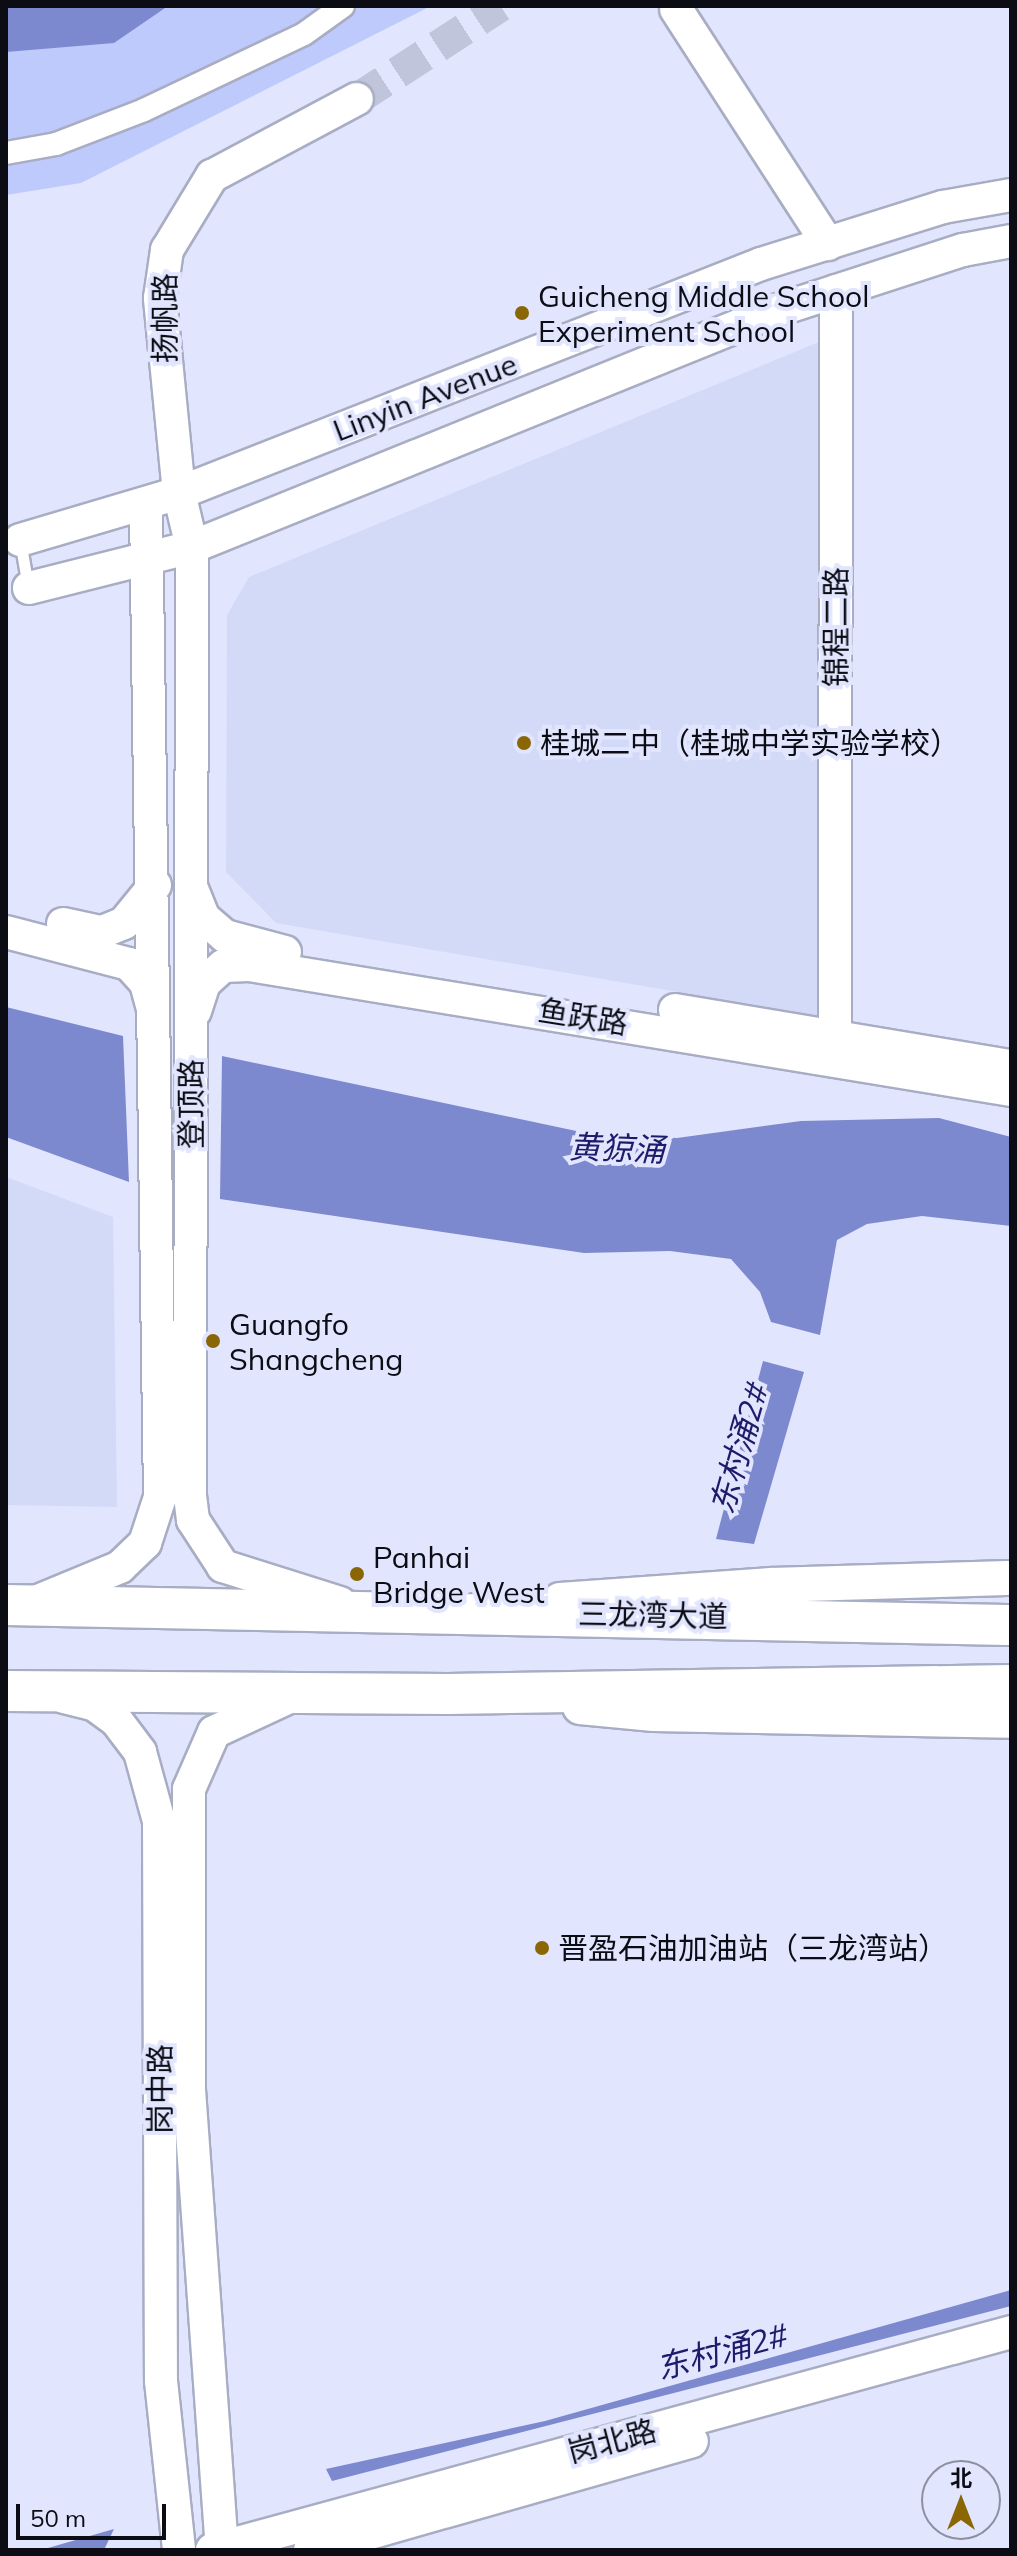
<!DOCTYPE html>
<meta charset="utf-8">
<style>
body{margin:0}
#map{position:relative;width:1017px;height:2556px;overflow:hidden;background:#e1e6fe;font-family:Mulish,"Noto Sans SC",sans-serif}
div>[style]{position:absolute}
.built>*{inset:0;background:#d3daf7}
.green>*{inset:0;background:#bfcafc}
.water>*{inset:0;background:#7d89ce}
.secondary-tunnel>*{height:32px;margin-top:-16px;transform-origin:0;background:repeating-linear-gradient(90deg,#c1c5db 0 32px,transparent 0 48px)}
.roads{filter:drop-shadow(2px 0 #a8adc3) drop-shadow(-2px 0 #a8adc3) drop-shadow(0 2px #a8adc3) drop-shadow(0 -2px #a8adc3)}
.lane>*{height:11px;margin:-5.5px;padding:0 5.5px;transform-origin:5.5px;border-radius:5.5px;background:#fff}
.street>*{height:22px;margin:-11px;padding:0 11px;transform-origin:11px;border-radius:11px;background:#fff}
.secondary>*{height:32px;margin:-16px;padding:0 16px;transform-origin:16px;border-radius:16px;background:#fff}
.primary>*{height:34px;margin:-17px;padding:0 17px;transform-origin:17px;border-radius:17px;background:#fff}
.highway>*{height:40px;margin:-20px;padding:0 20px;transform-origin:20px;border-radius:20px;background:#fff}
.dots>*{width:22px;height:22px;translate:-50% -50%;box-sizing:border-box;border:4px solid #e1e6fe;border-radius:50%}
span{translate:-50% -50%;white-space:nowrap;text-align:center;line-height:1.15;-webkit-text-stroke:8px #e1e6fe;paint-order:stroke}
.poi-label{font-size:30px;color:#0b0c14}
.left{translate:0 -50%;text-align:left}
.street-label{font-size:30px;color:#0b0c14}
.water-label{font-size:32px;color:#1e1b6b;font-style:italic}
.frame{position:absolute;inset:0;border:8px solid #0b0c14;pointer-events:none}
.north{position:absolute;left:921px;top:2460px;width:80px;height:80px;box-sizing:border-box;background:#e1e6fe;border:2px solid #8b8fa0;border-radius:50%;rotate:0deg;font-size:22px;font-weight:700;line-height:32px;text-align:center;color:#0b0c14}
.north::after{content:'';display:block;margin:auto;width:28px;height:36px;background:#8a6605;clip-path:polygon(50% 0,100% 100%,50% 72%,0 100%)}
.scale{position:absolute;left:16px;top:2504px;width:150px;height:36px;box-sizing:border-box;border:4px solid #0b0c14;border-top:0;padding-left:10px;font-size:24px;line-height:28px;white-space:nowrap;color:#0b0c14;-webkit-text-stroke:6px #e1e6fe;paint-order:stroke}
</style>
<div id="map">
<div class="built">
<i style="clip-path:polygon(819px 342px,824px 1017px,276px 923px,226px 872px,227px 615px,249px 577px)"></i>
<i style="clip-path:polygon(6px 1177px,113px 1217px,117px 1507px,6px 1505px)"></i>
</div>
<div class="green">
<i style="clip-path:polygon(6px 6px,431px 6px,81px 183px,6px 195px)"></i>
</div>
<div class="water">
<i style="clip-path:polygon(6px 6px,168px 6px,114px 43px,6px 52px)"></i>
<i style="clip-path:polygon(6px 1007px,123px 1036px,129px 1182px,6px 1137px)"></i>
<i style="clip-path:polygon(222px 1056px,581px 1132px,677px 1138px,801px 1121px,939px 1118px,1011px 1137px,1011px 1226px,922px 1216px,867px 1224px,837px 1240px,820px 1335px,771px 1322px,760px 1292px,731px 1259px,670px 1251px,584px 1253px,220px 1199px)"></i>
<i style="clip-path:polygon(763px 1361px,804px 1372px,754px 1544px,716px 1539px)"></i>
<i style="clip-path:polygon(1011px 2290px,1011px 2306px,332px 2481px,326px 2469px,545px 2421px)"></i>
<i style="clip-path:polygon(114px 2529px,104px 2550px,41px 2550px)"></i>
</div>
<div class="secondary-tunnel">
<i style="left:357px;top:99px;width:171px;rotate:-33deg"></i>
</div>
<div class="roads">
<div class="lane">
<i style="left:20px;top:540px;width:48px;rotate:80.3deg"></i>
</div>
<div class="street">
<i style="left:6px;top:153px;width:51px;rotate:-10.2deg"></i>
<i style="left:56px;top:144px;width:94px;rotate:-21.1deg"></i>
<i style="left:144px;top:110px;width:177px;rotate:-25.4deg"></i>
<i style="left:304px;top:34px;width:48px;rotate:-35.7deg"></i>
</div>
<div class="secondary">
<i style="left:676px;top:9px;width:280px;rotate:57.1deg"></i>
<i style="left:20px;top:540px;width:166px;rotate:-16.5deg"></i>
<i style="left:179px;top:493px;width:625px;rotate:-21.48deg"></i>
<i style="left:761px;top:264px;width:191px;rotate:-17.4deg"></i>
<i style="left:943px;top:207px;width:69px;rotate:-10deg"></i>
<i style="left:29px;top:588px;width:168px;rotate:-14.1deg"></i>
<i style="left:192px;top:547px;width:629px;rotate:-22.04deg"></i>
<i style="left:775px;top:311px;width:198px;rotate:-18deg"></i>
<i style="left:963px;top:250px;width:49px;rotate:-10.6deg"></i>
<i style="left:192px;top:889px;width:31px;rotate:68deg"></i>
<i style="left:204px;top:918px;width:28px;rotate:41deg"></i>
<i style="left:225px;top:936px;width:62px;rotate:14.9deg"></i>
<i style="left:63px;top:924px;width:40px;rotate:12deg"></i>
<i style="left:102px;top:932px;width:24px;rotate:-22deg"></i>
<i style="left:124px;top:923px;width:49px;rotate:-50.8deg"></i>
<i style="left:6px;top:932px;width:127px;rotate:14.6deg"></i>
<i style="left:129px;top:964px;width:25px;rotate:48deg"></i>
<i style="left:146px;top:983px;width:24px;rotate:75deg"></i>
<i style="left:675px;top:1010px;width:341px;rotate:9.5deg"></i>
<i style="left:195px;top:1011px;width:29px;rotate:-72deg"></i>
<i style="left:204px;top:983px;width:25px;rotate:-42deg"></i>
<i style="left:223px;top:966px;width:26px;rotate:-2deg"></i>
<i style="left:249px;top:965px;width:772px;rotate:9.32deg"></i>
<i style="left:835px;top:1056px;width:765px;rotate:-89.93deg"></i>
<i style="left:38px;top:1601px;width:89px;rotate:-22.5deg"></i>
<i style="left:120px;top:1567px;width:35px;rotate:-44deg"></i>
<i style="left:145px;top:1543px;width:48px;rotate:-71.9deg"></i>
<i style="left:160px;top:1497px;width:993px;rotate:-90.81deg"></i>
<i style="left:340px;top:1603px;width:123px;rotate:-162.5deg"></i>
<i style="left:223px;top:1566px;width:55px;rotate:-123.1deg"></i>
<i style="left:193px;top:1520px;width:24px;rotate:-97deg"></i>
<i style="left:190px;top:1496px;width:949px;rotate:-89.88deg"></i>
<i style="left:192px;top:547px;width:56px;rotate:-103.5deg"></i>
<i style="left:179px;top:493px;width:196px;rotate:-95.6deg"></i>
<i style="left:160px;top:298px;width:49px;rotate:-81.7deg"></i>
<i style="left:167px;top:250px;width:87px;rotate:-58.7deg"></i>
<i style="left:212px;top:176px;width:164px;rotate:-28deg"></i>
<i style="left:64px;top:1697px;width:32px;rotate:14deg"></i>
<i style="left:95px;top:1705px;width:26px;rotate:36deg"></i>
<i style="left:116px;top:1720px;width:40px;rotate:53deg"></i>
<i style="left:140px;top:1752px;width:72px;rotate:74.6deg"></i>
<i style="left:159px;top:1821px;width:560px;rotate:89.8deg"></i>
<i style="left:161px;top:2381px;width:170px;rotate:83.9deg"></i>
<i style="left:212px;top:2550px;width:828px;rotate:-15.26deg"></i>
<i style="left:222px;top:2550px;width:464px;rotate:-94.1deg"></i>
<i style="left:189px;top:2087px;width:298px;rotate:-90deg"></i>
<i style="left:189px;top:1789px;width:62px;rotate:-66.3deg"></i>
<i style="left:214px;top:1732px;width:83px;rotate:-25deg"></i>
<i style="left:310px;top:2550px;width:397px;rotate:-15.9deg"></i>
</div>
<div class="primary">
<i style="left:560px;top:1600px;width:212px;rotate:-4.1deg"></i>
<i style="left:771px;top:1585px;width:240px;rotate:-1.7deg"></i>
<i style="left:580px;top:1707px;width:74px;rotate:5.4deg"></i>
<i style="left:654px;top:1714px;width:357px;rotate:1.1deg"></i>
</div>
<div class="highway">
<i style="left:6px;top:1605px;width:1005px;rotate:1.14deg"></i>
<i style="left:6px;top:1691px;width:442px;rotate:0.4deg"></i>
<i style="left:448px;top:1694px;width:563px;rotate:-0.92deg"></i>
</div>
</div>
<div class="dots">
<i style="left:522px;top:313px;background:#8a6605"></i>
<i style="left:524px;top:743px;background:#8a6605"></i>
<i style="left:213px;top:1341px;background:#8a6605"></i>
<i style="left:357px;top:1574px;background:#8a6605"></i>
<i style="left:542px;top:1948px;background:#8a6605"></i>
</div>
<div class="poi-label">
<span class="left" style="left:538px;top:313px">Guicheng Middle School<br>Experiment School</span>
<span class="left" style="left:540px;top:743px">桂城二中（桂城中学实验学校）</span>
<span class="left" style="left:229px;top:1341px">Guangfo<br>Shangcheng</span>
<span class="left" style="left:373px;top:1574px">Panhai<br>Bridge West</span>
<span class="left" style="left:558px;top:1948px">晋盈石油加油站（三龙湾站）</span>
</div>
<div class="street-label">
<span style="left:165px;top:318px;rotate:-90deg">扬帆路</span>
<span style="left:425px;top:397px;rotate:-21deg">Linyin Avenue</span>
<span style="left:836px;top:627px;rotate:-90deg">锦程二路</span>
<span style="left:583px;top:1017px;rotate:9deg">鱼跃路</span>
<span style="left:191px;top:1104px;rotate:-90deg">登顶路</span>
<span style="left:653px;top:1615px;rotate:1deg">三龙湾大道</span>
<span style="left:160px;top:2089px;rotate:-90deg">岗中路</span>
<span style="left:612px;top:2441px;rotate:-15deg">岗北路</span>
</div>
<div class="water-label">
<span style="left:617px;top:1148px;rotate:2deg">黄猄涌</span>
<span style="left:739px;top:1448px;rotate:-74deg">东村涌2#</span>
<span style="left:722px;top:2351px;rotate:-15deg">东村涌2#</span>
</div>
<div class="frame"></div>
<div class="north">北</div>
<div class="scale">50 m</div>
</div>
